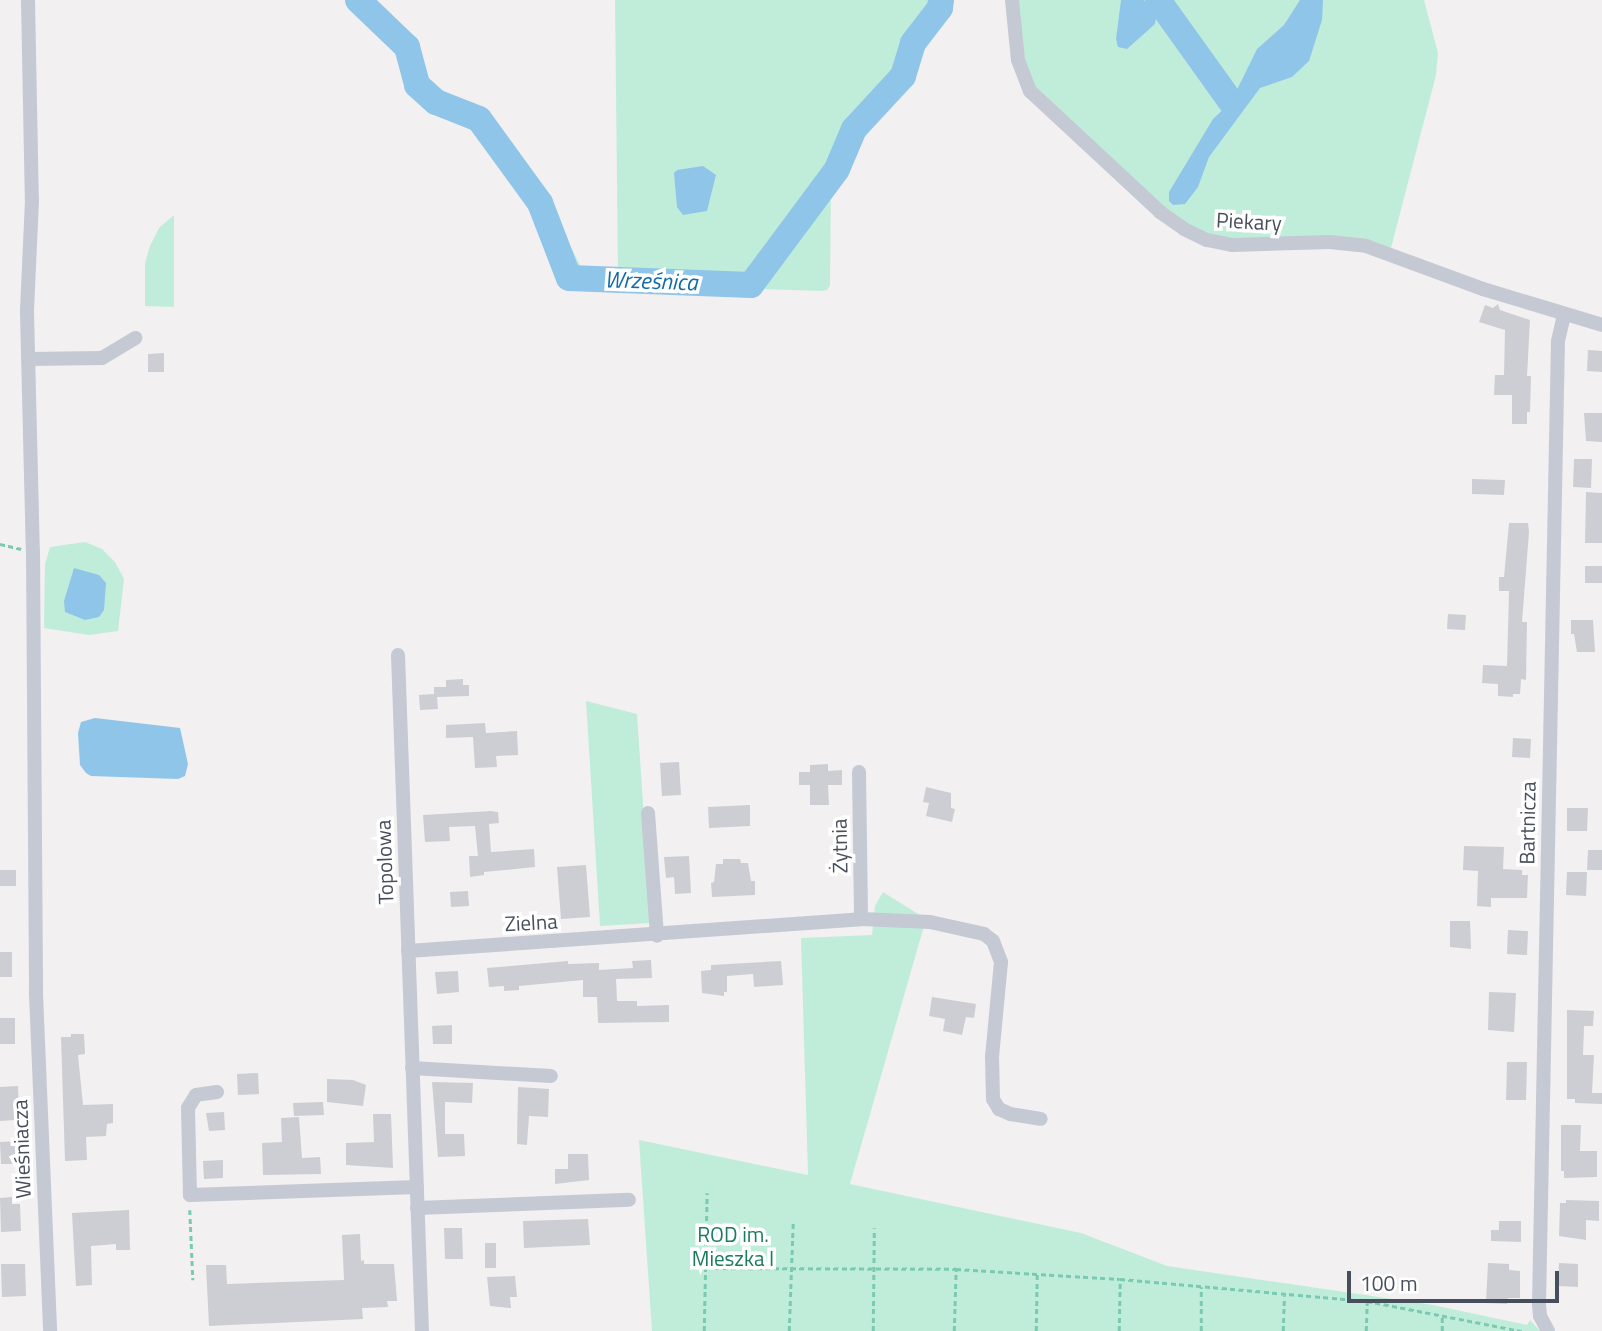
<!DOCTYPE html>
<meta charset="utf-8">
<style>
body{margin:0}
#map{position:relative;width:1602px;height:1331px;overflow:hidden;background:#f2f0f0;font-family:"Titillium Web",sans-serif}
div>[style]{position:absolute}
.green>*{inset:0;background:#c0edda}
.water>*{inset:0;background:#8fc5e9}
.river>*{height:26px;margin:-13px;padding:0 13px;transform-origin:13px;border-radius:13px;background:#8fc5e9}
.building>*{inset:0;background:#cdced4}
.path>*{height:2.5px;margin-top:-1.25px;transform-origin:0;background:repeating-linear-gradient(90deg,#79cab1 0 5px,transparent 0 8.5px)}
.minor>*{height:14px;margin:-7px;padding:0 7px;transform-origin:7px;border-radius:7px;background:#c4c9d4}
span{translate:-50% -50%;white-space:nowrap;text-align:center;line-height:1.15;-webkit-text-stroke:7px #fff;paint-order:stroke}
.street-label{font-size:21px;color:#484f5c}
.park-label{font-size:21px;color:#1b7b5d}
.water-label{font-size:23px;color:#126ba5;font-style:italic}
.scale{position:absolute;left:1347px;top:1271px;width:212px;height:32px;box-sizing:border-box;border:4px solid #484f5c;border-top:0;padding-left:9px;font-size:21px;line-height:24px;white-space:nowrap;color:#484f5c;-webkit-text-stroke:5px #fff;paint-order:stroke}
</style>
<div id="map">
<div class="green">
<i style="clip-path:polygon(347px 0,369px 0,406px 38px,420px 83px,428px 92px,479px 111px,488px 118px,542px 190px,582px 269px,618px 273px,615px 0,944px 0,942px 10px,915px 46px,907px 77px,869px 117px,868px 111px,852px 127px,834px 167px,822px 182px,831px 183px,830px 285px,827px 290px,821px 291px,569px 282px,536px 204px,476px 121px,433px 105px,412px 86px,403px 50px)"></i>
<i style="clip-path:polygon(1018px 0,1424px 0,1438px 53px,1436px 75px,1391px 248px,1369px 241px,1231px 240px,1211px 235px,1185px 223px,1159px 204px,1038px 91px,1026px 74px)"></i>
<i style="clip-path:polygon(174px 215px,174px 307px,145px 306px,145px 263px,150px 246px,159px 228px)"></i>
<i style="clip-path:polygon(85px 542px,102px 549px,115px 562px,124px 579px,118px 631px,89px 635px,44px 628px,45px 564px,50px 547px)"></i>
<i style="clip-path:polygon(586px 701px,637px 714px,651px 923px,600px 926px)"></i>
<i style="clip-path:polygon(883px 892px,926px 919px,850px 1184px,1081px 1233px,1167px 1266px,1433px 1305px,1527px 1325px,1530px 1320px,1540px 1331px,652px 1331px,639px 1140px,808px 1175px,801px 938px,872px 935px,875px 906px)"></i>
</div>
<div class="water">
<i style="clip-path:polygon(1121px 0,1144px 0,1156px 18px,1155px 24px,1127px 49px,1118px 47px,1116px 39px)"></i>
<i style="clip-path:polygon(1300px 0,1323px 0,1322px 20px,1309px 61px,1292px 77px,1260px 88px,1209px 157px,1198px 187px,1185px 204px,1173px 205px,1169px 201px,1169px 192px,1213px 119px,1231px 102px,1257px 49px,1284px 25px)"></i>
<i style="clip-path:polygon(703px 166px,716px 175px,707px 211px,683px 215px,677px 207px,674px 173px,677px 170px)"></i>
<i style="clip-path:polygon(74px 568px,99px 575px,106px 583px,104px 610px,99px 617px,85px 620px,65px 612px,64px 601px)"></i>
<i style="clip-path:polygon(95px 718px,180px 728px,188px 764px,185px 776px,178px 779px,91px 776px,86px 773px,80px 765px,78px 733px,81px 722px)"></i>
</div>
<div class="river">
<i style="left:358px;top:0;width:68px;rotate:43.8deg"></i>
<i style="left:407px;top:47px;width:39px;rotate:75deg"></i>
<i style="left:417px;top:85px;width:25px;rotate:42deg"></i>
<i style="left:436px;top:102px;width:46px;rotate:21.6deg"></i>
<i style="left:479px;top:119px;width:104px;rotate:54deg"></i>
<i style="left:540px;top:203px;width:80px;rotate:68.9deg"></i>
<i style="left:569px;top:278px;width:182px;rotate:2.2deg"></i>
<i style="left:751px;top:285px;width:144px;rotate:-53.4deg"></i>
<i style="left:837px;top:169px;width:43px;rotate:-67deg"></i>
<i style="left:854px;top:129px;width:72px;rotate:-47.2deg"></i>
<i style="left:903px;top:76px;width:34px;rotate:-73deg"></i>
<i style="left:913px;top:43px;width:44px;rotate:-52.4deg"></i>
<i style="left:940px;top:8px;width:8px;rotate:-83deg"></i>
<i style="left:1158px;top:0;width:125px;rotate:54.4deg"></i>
</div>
<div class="building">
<i style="clip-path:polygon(1498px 304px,1500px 310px,1530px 320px,1527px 376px,1531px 376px,1530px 412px,1527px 412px,1527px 424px,1512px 424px,1512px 395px,1494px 395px,1495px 375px,1504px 375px,1505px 330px,1479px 322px,1485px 305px,1493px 308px)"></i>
<i style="clip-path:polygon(1588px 350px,1602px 351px,1602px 372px,1587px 371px)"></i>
<i style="clip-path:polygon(164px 353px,164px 372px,148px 372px,148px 354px)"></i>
<i style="clip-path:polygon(1584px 413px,1602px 413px,1602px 442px,1586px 441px)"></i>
<i style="clip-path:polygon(1574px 459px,1592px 459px,1591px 488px,1573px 487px)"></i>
<i style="clip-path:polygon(1472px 479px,1505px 480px,1504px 495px,1472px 494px)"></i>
<i style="clip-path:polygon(1586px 492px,1602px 493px,1602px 543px,1585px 543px)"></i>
<i style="clip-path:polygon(1509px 523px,1528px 523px,1529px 532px,1522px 622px,1527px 622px,1526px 680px,1521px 679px,1520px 694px,1513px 694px,1513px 697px,1498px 696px,1498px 684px,1482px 683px,1483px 665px,1507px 666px,1509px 591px,1499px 591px,1499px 577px,1504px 577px)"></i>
<i style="clip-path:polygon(1585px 566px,1602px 566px,1602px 583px,1585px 583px)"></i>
<i style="clip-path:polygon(1448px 614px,1466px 615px,1465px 630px,1447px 629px)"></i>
<i style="clip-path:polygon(1571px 620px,1593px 620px,1595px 652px,1577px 652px,1574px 634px,1571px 634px)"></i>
<i style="clip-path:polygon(463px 679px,463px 685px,469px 685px,469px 696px,437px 697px,438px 709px,420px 710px,419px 695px,434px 694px,434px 687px,446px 687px,446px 680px)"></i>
<i style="clip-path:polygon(485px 723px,486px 733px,517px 731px,518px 755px,496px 756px,497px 767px,475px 768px,473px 737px,446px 738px,446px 725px)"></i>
<i style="clip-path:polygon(1513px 738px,1531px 739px,1530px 758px,1512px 757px)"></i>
<i style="clip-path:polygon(679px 762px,681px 795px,662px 796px,660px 763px)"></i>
<i style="clip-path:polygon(828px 764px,828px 771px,842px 770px,842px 785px,828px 785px,829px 805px,810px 805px,810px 785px,799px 785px,799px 772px,810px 772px,810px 765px)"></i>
<i style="clip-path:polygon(926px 787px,951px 793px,951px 808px,955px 809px,952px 822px,926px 816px,929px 803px,923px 802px)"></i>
<i style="clip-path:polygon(750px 805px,750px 826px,709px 828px,708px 807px)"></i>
<i style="clip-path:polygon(1567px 808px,1588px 808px,1587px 831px,1567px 831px)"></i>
<i style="clip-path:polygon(491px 811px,498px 812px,499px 823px,489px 824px,491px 852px,534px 849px,535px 867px,484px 872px,484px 875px,470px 877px,469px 856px,478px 856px,475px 826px,449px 827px,450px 841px,425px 842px,423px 815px)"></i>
<i style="clip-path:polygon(1464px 846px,1504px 847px,1503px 869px,1522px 870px,1522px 875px,1528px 875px,1527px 898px,1491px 898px,1491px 907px,1477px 906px,1478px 871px,1463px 870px)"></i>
<i style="clip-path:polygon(1588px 850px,1602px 850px,1602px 870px,1587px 870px)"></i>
<i style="clip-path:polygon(689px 856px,691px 893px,675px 894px,674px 877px,666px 878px,664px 857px)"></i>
<i style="clip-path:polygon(723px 859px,740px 859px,741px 863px,748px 863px,751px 881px,755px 881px,755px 895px,712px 897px,711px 883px,714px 882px,716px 864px,723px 864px)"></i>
<i style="clip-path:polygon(586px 865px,590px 917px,561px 919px,557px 867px)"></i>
<i style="clip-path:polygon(0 870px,16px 870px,16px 886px,0 886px)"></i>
<i style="clip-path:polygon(1567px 872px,1587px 872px,1586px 896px,1566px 895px)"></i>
<i style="clip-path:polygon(468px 891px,469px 906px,451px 907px,450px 892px)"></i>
<i style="clip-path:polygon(1450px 921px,1470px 921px,1471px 949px,1450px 947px)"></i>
<i style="clip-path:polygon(1508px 930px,1528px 931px,1527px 955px,1507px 954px)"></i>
<i style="clip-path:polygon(0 952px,12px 952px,12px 977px,0 977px)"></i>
<i style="clip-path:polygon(651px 960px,652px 978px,616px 979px,617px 1001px,637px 1001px,637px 1006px,669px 1005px,669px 1022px,598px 1023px,597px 997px,583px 997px,583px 980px,519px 986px,519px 990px,504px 991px,504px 986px,489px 987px,487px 968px,568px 961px,568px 964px,599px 963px,599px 970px,633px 968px,632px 961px)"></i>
<i style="clip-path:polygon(781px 961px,783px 985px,754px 987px,753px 974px,727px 976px,727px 992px,724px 992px,724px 996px,702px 993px,701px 971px,711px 970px,711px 965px)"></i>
<i style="clip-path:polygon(458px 971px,459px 992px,437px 994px,435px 972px)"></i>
<i style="clip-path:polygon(1489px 992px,1516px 993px,1514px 1032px,1488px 1030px)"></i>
<i style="clip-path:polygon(932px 997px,976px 1004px,974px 1018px,966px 1017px,962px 1035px,943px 1031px,945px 1019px,929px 1016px)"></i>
<i style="clip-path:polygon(1567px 1010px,1594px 1011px,1593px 1026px,1584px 1026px,1583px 1055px,1594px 1055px,1592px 1093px,1602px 1093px,1602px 1104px,1575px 1103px,1575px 1099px,1567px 1099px)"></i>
<i style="clip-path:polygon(0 1018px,15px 1018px,15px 1044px,0 1044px)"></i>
<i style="clip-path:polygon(452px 1025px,452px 1044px,433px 1044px,432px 1026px)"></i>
<i style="clip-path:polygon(71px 1034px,84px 1034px,85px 1054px,78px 1055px,83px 1105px,113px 1104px,113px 1123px,107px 1124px,106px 1136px,86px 1137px,87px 1160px,65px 1161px,61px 1037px,71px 1037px)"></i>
<i style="clip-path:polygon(1507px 1062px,1527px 1062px,1526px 1100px,1506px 1100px)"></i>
<i style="clip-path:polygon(258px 1073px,259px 1094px,238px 1095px,237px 1074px)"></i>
<i style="clip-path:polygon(327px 1079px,353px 1080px,366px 1085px,363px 1106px,327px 1102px)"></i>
<i style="clip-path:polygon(432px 1082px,473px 1083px,472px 1103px,445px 1102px,445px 1134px,464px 1134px,465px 1156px,438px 1157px)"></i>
<i style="clip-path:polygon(18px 1086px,19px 1113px,15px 1113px,15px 1120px,0 1121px,0 1087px)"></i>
<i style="clip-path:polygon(518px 1087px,549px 1089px,548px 1117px,529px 1116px,527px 1145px,517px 1144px)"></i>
<i style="clip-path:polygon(323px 1102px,324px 1115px,294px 1116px,293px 1103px)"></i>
<i style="clip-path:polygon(224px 1112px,225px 1130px,209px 1131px,206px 1113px)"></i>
<i style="clip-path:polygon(373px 1114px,391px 1114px,393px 1168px,346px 1165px,346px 1143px,374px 1142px)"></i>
<i style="clip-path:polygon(299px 1117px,302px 1158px,320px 1157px,321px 1174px,263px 1175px,262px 1143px,282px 1142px,281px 1118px)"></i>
<i style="clip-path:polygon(1561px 1125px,1581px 1125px,1580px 1151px,1597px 1151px,1597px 1177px,1564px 1178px,1564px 1171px,1561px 1171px)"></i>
<i style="clip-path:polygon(19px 1141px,20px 1164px,1px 1164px,0 1142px)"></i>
<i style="clip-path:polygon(568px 1154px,588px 1154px,589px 1180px,555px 1184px,555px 1169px,568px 1169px)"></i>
<i style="clip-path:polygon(223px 1160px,223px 1178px,204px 1179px,203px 1161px)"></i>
<i style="clip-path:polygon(12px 1197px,12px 1204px,20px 1204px,21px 1231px,1px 1232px,0 1198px)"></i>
<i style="clip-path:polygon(1566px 1200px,1599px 1201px,1599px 1221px,1586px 1220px,1586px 1240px,1559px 1236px,1560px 1203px,1566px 1203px)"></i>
<i style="clip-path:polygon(129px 1210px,130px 1250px,116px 1250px,116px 1244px,91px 1246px,92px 1285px,76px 1286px,72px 1213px)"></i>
<i style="clip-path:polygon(588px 1219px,590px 1245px,524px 1248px,523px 1221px)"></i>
<i style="clip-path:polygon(1499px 1221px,1521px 1221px,1521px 1242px,1491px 1241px,1491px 1230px,1499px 1230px)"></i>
<i style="clip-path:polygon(444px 1228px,462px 1228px,463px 1259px,445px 1259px)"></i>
<i style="clip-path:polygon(360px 1234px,361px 1261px,364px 1260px,364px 1264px,394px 1264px,397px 1301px,387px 1301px,388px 1307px,362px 1308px,363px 1319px,209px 1326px,206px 1265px,226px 1265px,227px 1284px,344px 1280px,342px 1235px)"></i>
<i style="clip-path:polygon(485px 1243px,496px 1243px,496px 1268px,485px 1268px)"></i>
<i style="clip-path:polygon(1488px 1263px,1509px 1264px,1509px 1270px,1520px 1271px,1520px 1298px,1508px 1298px,1507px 1304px,1486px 1303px)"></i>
<i style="clip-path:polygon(1559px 1263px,1578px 1264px,1578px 1287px,1558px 1286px)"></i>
<i style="clip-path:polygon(1px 1264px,25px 1264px,26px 1296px,2px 1297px)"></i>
<i style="clip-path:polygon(515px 1276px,517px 1297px,510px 1297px,511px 1308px,490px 1306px,487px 1277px)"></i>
</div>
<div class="path">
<i style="left:0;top:544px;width:22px;rotate:13deg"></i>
<i style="left:190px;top:1210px;width:70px;rotate:87.5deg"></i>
<i style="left:706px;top:1268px;width:250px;rotate:0.2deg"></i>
<i style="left:956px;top:1269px;width:164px;rotate:3.5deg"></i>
<i style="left:1120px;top:1279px;width:248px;rotate:5.1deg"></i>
<i style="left:1367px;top:1301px;width:158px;rotate:11deg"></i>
<i style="left:704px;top:1331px;width:138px;rotate:-88.8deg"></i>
<i style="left:789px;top:1331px;width:108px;rotate:-87.9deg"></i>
<i style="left:873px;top:1331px;width:103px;rotate:-89.4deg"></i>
<i style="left:954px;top:1331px;width:62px;rotate:-88.2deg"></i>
<i style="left:1036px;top:1331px;width:58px;rotate:-89deg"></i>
<i style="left:1119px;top:1331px;width:52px;rotate:-88.9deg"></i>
<i style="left:1201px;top:1331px;width:44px;rotate:-90deg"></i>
<i style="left:1283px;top:1331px;width:35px;rotate:-88deg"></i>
<i style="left:1366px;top:1331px;width:28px;rotate:-88deg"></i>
<i style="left:1442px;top:1331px;width:17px;rotate:-90deg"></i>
</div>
<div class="minor">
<i style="left:28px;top:0;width:200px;rotate:88.9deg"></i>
<i style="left:32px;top:200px;width:112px;rotate:92.6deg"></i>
<i style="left:27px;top:312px;width:240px;rotate:88.6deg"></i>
<i style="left:33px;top:552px;width:442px;rotate:89.6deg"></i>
<i style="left:36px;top:994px;width:337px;rotate:87.6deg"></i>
<i style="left:1012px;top:0;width:60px;rotate:84.3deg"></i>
<i style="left:1018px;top:60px;width:33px;rotate:69deg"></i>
<i style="left:1030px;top:91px;width:178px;rotate:42.9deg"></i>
<i style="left:1160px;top:212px;width:29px;rotate:35deg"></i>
<i style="left:1184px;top:229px;width:25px;rotate:26deg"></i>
<i style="left:1207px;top:240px;width:25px;rotate:11deg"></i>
<i style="left:1232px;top:245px;width:98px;rotate:-1.8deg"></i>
<i style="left:1330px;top:242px;width:36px;rotate:6deg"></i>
<i style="left:1366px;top:246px;width:125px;rotate:20.2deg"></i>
<i style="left:1483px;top:289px;width:124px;rotate:16.8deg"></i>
<i style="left:29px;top:359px;width:73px;rotate:-0.8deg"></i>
<i style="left:102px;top:358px;width:39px;rotate:-31deg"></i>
<i style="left:398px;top:655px;width:676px;rotate:87.97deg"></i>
<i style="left:859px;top:772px;width:147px;rotate:89.2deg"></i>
<i style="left:648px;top:813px;width:123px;rotate:85.8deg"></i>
<i style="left:408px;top:951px;width:454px;rotate:-4deg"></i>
<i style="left:861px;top:919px;width:69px;rotate:2.5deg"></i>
<i style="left:930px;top:922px;width:55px;rotate:12.5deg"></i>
<i style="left:984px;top:934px;width:11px;rotate:38deg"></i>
<i style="left:993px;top:941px;width:22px;rotate:69deg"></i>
<i style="left:1001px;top:962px;width:95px;rotate:95.4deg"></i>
<i style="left:992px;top:1057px;width:42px;rotate:88.6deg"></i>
<i style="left:993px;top:1099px;width:12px;rotate:59deg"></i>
<i style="left:999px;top:1109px;width:12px;rotate:24deg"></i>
<i style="left:1010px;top:1114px;width:31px;rotate:9deg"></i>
<i style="left:412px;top:1068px;width:139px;rotate:3.3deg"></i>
<i style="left:217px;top:1092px;width:21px;rotate:172deg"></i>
<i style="left:196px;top:1095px;width:15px;rotate:122deg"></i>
<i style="left:188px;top:1108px;width:87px;rotate:88.7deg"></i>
<i style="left:190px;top:1195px;width:227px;rotate:-2deg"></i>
<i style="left:417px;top:1208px;width:212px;rotate:-2.2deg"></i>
<i style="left:1548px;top:1331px;width:17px;rotate:-118deg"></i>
<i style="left:1540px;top:1316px;width:12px;rotate:-95deg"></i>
<i style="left:1539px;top:1304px;width:963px;rotate:-88.87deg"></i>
<i style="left:1558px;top:341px;width:28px;rotate:-77deg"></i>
</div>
<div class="street-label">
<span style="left:1249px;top:221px;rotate:3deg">Piekary</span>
<span style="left:1527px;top:823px;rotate:-89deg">Bartnicza</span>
<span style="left:839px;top:846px;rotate:-91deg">Żytnia</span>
<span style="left:384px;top:862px;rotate:-92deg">Topolowa</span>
<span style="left:531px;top:922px;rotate:-3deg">Zielna</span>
<span style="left:21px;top:1149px;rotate:-92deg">Wieśniacza</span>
</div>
<div class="park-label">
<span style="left:733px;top:1246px">ROD im.<br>Mieszka I</span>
</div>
<div class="water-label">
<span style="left:651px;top:281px;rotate:2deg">Wrześnica</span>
</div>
<div class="scale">100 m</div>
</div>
